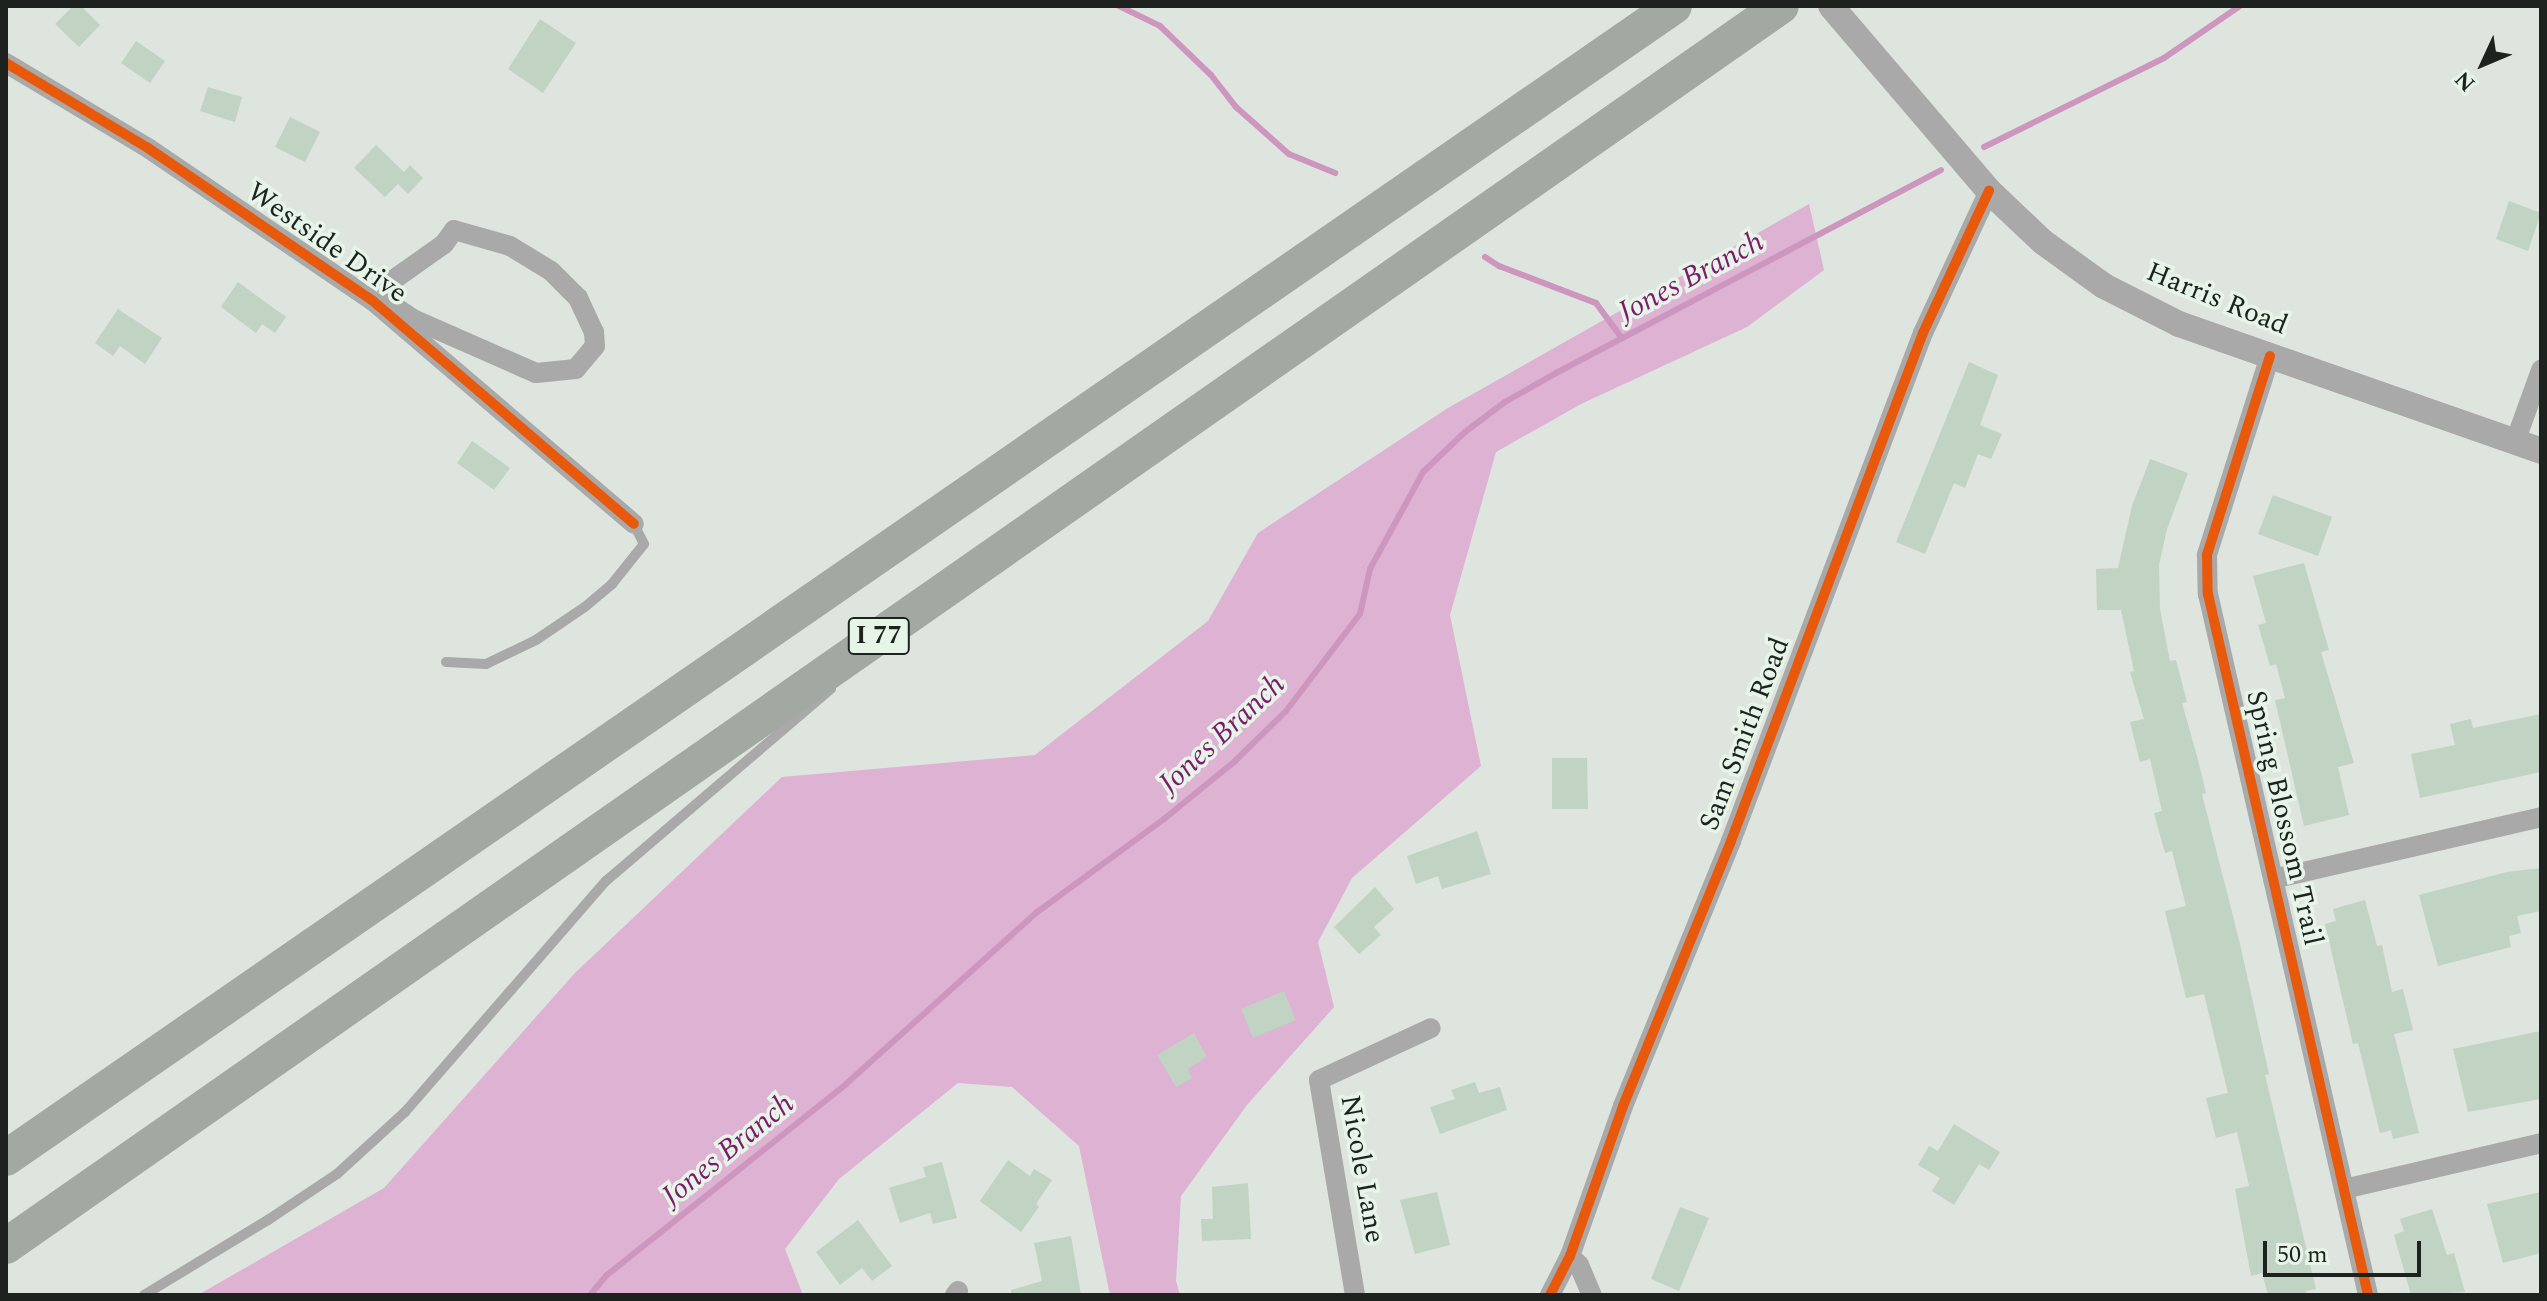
<!DOCTYPE html>
<style>
body{margin:0}
#map{position:relative;width:2547px;height:1301px;overflow:hidden;background:#dee4de;font-family:Spectral,serif}
div>[style]{position:absolute}
.forest>*{inset:0;background:#ddb2d2}
.stream>*{height:6px;margin:-3px;padding:0 3px;transform-origin:3px;border-radius:3px;background:#cc96bf}
.building>*{inset:0;background:#c1d3c2}
.service>*{height:10px;margin:-5px;padding:0 5px;transform-origin:5px;border-radius:5px;background:#a8a9a8}
.minor>*{height:20px;margin:-10px;padding:0 10px;transform-origin:10px;border-radius:10px;background:#a8a9a8}
.tertiary>*{height:26px;margin:-13px;padding:0 13px;transform-origin:13px;border-radius:13px;background:#a8a9a8}
.motorway>*{height:36px;margin:-18px;padding:0 18px;transform-origin:18px;border-radius:18px;background:#a2a8a2}
.cycleway>*{height:10px;margin:-5px;padding:0 5px;transform-origin:5px;border-radius:5px;background:#e8590c}
span{translate:-50% -50%;white-space:nowrap;text-align:center;line-height:1.15;-webkit-text-stroke:7px #e7f5e8;paint-order:stroke}
.shield-label span{padding:2px 6px;background:#e7f5e8;border:2px solid;border-radius:6px;-webkit-text-stroke-width:0}
.shield-label{font-size:26px;color:#1d221e;font-weight:700}
.street-label{font-size:28px;color:#1d221e}
.water-label{font-size:30px;color:#7c1b6b;font-style:italic}
.frame{position:absolute;inset:0;border:8px solid #1d221e;pointer-events:none}
.north{position:absolute;left:2443px;top:24px;width:80px;height:80px;-webkit-text-stroke:6px #e7f5e8;paint-order:stroke;rotate:226deg;font-size:22px;font-weight:700;line-height:32px;text-align:center;color:#1d221e}
.north::after{content:'';display:block;margin:auto;width:28px;height:36px;background:#1d221e;clip-path:polygon(50% 0,100% 100%,50% 72%,0 100%)}
.scale{position:absolute;left:2263px;top:1241px;width:158px;height:36px;box-sizing:border-box;border:4px solid #1d221e;border-top:0;padding-left:10px;font-size:24px;line-height:28px;white-space:nowrap;color:#1d221e;-webkit-text-stroke:6px #e7f5e8;paint-order:stroke}
</style>
<div id="map">
<div class="forest">
<i style="clip-path:polygon(1809px 204px,1824px 270px,1747px 327px,1581px 404px,1496px 452px,1450px 615px,1481px 766px,1352px 878px,1318px 942px,1334px 1007px,1247px 1105px,1181px 1196px,1176px 1281px,1180px 1295px,1110px 1295px,1079px 1146px,1012px 1087px,958px 1083px,839px 1179px,785px 1249px,803px 1295px,198px 1295px,384px 1188px,575px 973px,782px 777px,1035px 755px,1208px 621px,1258px 533px,1448px 408px)"></i>
</div>
<div class="stream">
<i style="left:1119px;top:6px;width:46px;rotate:26deg"></i>
<i style="left:1160px;top:26px;width:71px;rotate:43.9deg"></i>
<i style="left:1211px;top:75px;width:41px;rotate:52deg"></i>
<i style="left:1236px;top:107px;width:71px;rotate:41.6deg"></i>
<i style="left:1289px;top:154px;width:50px;rotate:22.4deg"></i>
<i style="left:1984px;top:147px;width:201px;rotate:-26.3deg"></i>
<i style="left:2164px;top:58px;width:92px;rotate:-34.4deg"></i>
<i style="left:1485px;top:257px;width:17px;rotate:33deg"></i>
<i style="left:1499px;top:266px;width:104px;rotate:20.9deg"></i>
<i style="left:1596px;top:303px;width:42px;rotate:53.7deg"></i>
<i style="left:590px;top:1295px;width:26px;rotate:-50deg"></i>
<i style="left:607px;top:1275px;width:306px;rotate:-38.6deg"></i>
<i style="left:846px;top:1084px;width:256px;rotate:-42deg"></i>
<i style="left:1036px;top:913px;width:159px;rotate:-36.3deg"></i>
<i style="left:1164px;top:819px;width:92px;rotate:-39.2deg"></i>
<i style="left:1235px;top:761px;width:71px;rotate:-44.4deg"></i>
<i style="left:1286px;top:711px;width:122px;rotate:-52.7deg"></i>
<i style="left:1360px;top:614px;width:46px;rotate:-77.5deg"></i>
<i style="left:1370px;top:569px;width:111px;rotate:-61.3deg"></i>
<i style="left:1423px;top:472px;width:58px;rotate:-43.6deg"></i>
<i style="left:1465px;top:432px;width:50px;rotate:-36.9deg"></i>
<i style="left:1505px;top:402px;width:61px;rotate:-29.5deg"></i>
<i style="left:1558px;top:372px;width:433px;rotate:-27.8deg"></i>
</div>
<div class="building">
<i style="clip-path:polygon(73px 6px,81px 6px,100px 25px,79px 47px,55px 24px)"></i>
<i style="clip-path:polygon(540px 19px,576px 43px,543px 93px,508px 69px)"></i>
<i style="clip-path:polygon(136px 41px,165px 61px,150px 83px,121px 63px)"></i>
<i style="clip-path:polygon(208px 87px,242px 97px,235px 122px,200px 111px)"></i>
<i style="clip-path:polygon(290px 117px,320px 132px,305px 162px,275px 147px)"></i>
<i style="clip-path:polygon(376px 145px,404px 172px,410px 165px,423px 178px,408px 194px,398px 184px,385px 197px,354px 168px)"></i>
<i style="clip-path:polygon(2509px 201px,2541px 213px,2528px 251px,2496px 239px)"></i>
<i style="clip-path:polygon(238px 282px,286px 317px,275px 333px,262px 324px,256px 333px,221px 307px)"></i>
<i style="clip-path:polygon(118px 309px,162px 338px,145px 364px,120px 346px,113px 356px,95px 343px)"></i>
<i style="clip-path:polygon(1969px 362px,1998px 375px,1980px 425px,2002px 434px,1991px 459px,1978px 454px,1965px 488px,1954px 483px,1925px 554px,1896px 542px)"></i>
<i style="clip-path:polygon(472px 441px,510px 468px,494px 490px,457px 463px)"></i>
<i style="clip-path:polygon(2150px 459px,2188px 473px,2167px 529px,2159px 565px,2160px 609px,2170px 661px,2176px 660px,2187px 702px,2182px 703px,2197px 756px,2206px 793px,2202px 794px,2240px 944px,2269px 1074px,2265px 1075px,2316px 1289px,2306px 1291px,2307px 1295px,2268px 1295px,2262px 1273px,2251px 1276px,2235px 1189px,2249px 1186px,2237px 1132px,2216px 1138px,2206px 1098px,2228px 1093px,2204px 994px,2186px 998px,2165px 911px,2186px 906px,2172px 851px,2165px 853px,2154px 813px,2162px 811px,2150px 759px,2140px 762px,2130px 722px,2144px 719px,2130px 672px,2134px 671px,2121px 610px,2097px 610px,2096px 569px,2118px 568px,2132px 506px)"></i>
<i style="clip-path:polygon(2273px 495px,2332px 517px,2318px 556px,2258px 534px)"></i>
<i style="clip-path:polygon(2304px 563px,2329px 650px,2321px 652px,2354px 763px,2338px 767px,2349px 815px,2304px 826px,2275px 700px,2285px 698px,2276px 664px,2270px 666px,2258px 625px,2266px 623px,2253px 576px)"></i>
<i style="clip-path:polygon(2541px 714px,2541px 772px,2420px 798px,2411px 754px,2455px 745px,2450px 724px,2471px 719px,2473px 728px)"></i>
<i style="clip-path:polygon(1552px 758px,1587px 758px,1588px 809px,1552px 809px)"></i>
<i style="clip-path:polygon(1477px 831px,1491px 874px,1442px 889px,1438px 876px,1416px 884px,1407px 856px)"></i>
<i style="clip-path:polygon(2541px 868px,2541px 911px,2517px 916px,2521px 933px,2509px 936px,2511px 947px,2438px 966px,2419px 895px,2507px 872px)"></i>
<i style="clip-path:polygon(1375px 887px,1394px 909px,1374px 927px,1381px 935px,1359px 954px,1334px 927px)"></i>
<i style="clip-path:polygon(2365px 900px,2377px 946px,2382px 945px,2392px 992px,2403px 989px,2413px 1030px,2394px 1034px,2419px 1133px,2393px 1139px,2391px 1130px,2380px 1133px,2358px 1043px,2353px 1044px,2325px 924px,2336px 921px,2333px 909px)"></i>
<i style="clip-path:polygon(1284px 991px,1296px 1020px,1253px 1038px,1241px 1009px)"></i>
<i style="clip-path:polygon(2541px 1031px,2541px 1099px,2468px 1112px,2453px 1049px)"></i>
<i style="clip-path:polygon(1194px 1033px,1207px 1057px,1188px 1069px,1192px 1078px,1176px 1087px,1157px 1055px)"></i>
<i style="clip-path:polygon(1475px 1082px,1479px 1093px,1500px 1087px,1507px 1110px,1440px 1134px,1430px 1107px,1455px 1099px,1451px 1090px)"></i>
<i style="clip-path:polygon(1954px 1124px,2000px 1152px,1989px 1170px,1979px 1164px,1954px 1205px,1932px 1191px,1940px 1178px,1918px 1165px,1929px 1146px,1938px 1151px)"></i>
<i style="clip-path:polygon(1008px 1160px,1030px 1176px,1034px 1169px,1052px 1180px,1036px 1204px,1039px 1207px,1021px 1232px,980px 1201px)"></i>
<i style="clip-path:polygon(942px 1162px,957px 1218px,933px 1224px,930px 1213px,900px 1223px,889px 1188px,926px 1177px,923px 1167px)"></i>
<i style="clip-path:polygon(1248px 1183px,1251px 1239px,1202px 1241px,1201px 1219px,1213px 1219px,1212px 1187px)"></i>
<i style="clip-path:polygon(1437px 1192px,1450px 1245px,1415px 1254px,1400px 1200px)"></i>
<i style="clip-path:polygon(2541px 1192px,2541px 1253px,2503px 1263px,2487px 1204px)"></i>
<i style="clip-path:polygon(1680px 1207px,1709px 1218px,1679px 1291px,1651px 1279px)"></i>
<i style="clip-path:polygon(2432px 1209px,2447px 1255px,2454px 1253px,2465px 1292px,2411px 1295px,2394px 1235px,2404px 1231px,2400px 1219px)"></i>
<i style="clip-path:polygon(858px 1220px,892px 1266px,872px 1281px,862px 1268px,840px 1285px,816px 1252px)"></i>
<i style="clip-path:polygon(1071px 1236px,1081px 1295px,1011px 1295px,1011px 1290px,1042px 1281px,1034px 1243px)"></i>
</div>
<div class="service">
<i style="left:446px;top:662px;width:40px;rotate:2.9deg"></i>
<i style="left:486px;top:664px;width:55px;rotate:-25.6deg"></i>
<i style="left:536px;top:640px;width:60px;rotate:-34.2deg"></i>
<i style="left:586px;top:606px;width:34px;rotate:-40deg"></i>
<i style="left:612px;top:584px;width:51px;rotate:-51.3deg"></i>
<i style="left:644px;top:544px;width:22px;rotate:-117deg"></i>
<i style="left:144px;top:1295px;width:145px;rotate:-31.2deg"></i>
<i style="left:268px;top:1220px;width:83px;rotate:-33.7deg"></i>
<i style="left:337px;top:1174px;width:92px;rotate:-42.4deg"></i>
<i style="left:405px;top:1112px;width:306px;rotate:-49deg"></i>
<i style="left:606px;top:881px;width:296px;rotate:-40.5deg"></i>
</div>
<div class="minor">
<i style="left:6px;top:63px;width:165px;rotate:30.9deg"></i>
<i style="left:148px;top:148px;width:272px;rotate:34.2deg"></i>
<i style="left:373px;top:301px;width:343px;rotate:40.5deg"></i>
<i style="left:373px;top:301px;width:21px;rotate:-51deg"></i>
<i style="left:386px;top:285px;width:71px;rotate:-35.3deg"></i>
<i style="left:444px;top:244px;width:17px;rotate:-54deg"></i>
<i style="left:454px;top:230px;width:58px;rotate:15.9deg"></i>
<i style="left:510px;top:246px;width:48px;rotate:31.4deg"></i>
<i style="left:551px;top:271px;width:38px;rotate:45deg"></i>
<i style="left:578px;top:298px;width:38px;rotate:65deg"></i>
<i style="left:594px;top:332px;width:14px;rotate:86deg"></i>
<i style="left:595px;top:346px;width:30px;rotate:130deg"></i>
<i style="left:576px;top:369px;width:40px;rotate:174.3deg"></i>
<i style="left:536px;top:373px;width:134px;rotate:-156.3deg"></i>
<i style="left:413px;top:319px;width:25px;rotate:-146deg"></i>
<i style="left:392px;top:305px;width:21px;rotate:-107deg"></i>
<i style="left:2270px;top:356px;width:209px;rotate:107.6deg"></i>
<i style="left:2207px;top:555px;width:39px;rotate:89deg"></i>
<i style="left:2208px;top:594px;width:719px;rotate:77.14deg"></i>
<i style="left:2515px;top:442px;width:77px;rotate:-70.1deg"></i>
<i style="left:2273px;top:879px;width:275px;rotate:-13deg"></i>
<i style="left:2344px;top:1189px;width:202px;rotate:-13.1deg"></i>
<i style="left:1570px;top:1256px;width:13px;rotate:45deg"></i>
<i style="left:1579px;top:1265px;width:33px;rotate:67deg"></i>
<i style="left:955px;top:1295px;width:5px;rotate:-53deg"></i>
<i style="left:1355px;top:1295px;width:218px;rotate:-99.5deg"></i>
<i style="left:1319px;top:1080px;width:123px;rotate:-24.9deg"></i>
<i style="left:1550px;top:1295px;width:44px;rotate:-62.9deg"></i>
<i style="left:1570px;top:1256px;width:159px;rotate:-70.5deg"></i>
<i style="left:1623px;top:1106px;width:286px;rotate:-67.8deg"></i>
<i style="left:1731px;top:841px;width:543px;rotate:-69.3deg"></i>
<i style="left:1923px;top:333px;width:157px;rotate:-65.1deg"></i>
</div>
<div class="tertiary">
<i style="left:1831px;top:6px;width:243px;rotate:49.5deg"></i>
<i style="left:1989px;top:191px;width:74px;rotate:43.4deg"></i>
<i style="left:2043px;top:242px;width:75px;rotate:35.8deg"></i>
<i style="left:2104px;top:286px;width:84px;rotate:26.9deg"></i>
<i style="left:2179px;top:324px;width:384px;rotate:19.3deg"></i>
</div>
<div class="motorway">
<i style="left:6px;top:1158px;width:2027px;rotate:-34.63deg"></i>
<i style="left:6px;top:1246px;width:2165px;rotate:-34.94deg"></i>
</div>
<div class="cycleway">
<i style="left:6px;top:63px;width:165px;rotate:30.9deg"></i>
<i style="left:148px;top:148px;width:272px;rotate:34.2deg"></i>
<i style="left:373px;top:301px;width:343px;rotate:40.5deg"></i>
<i style="left:2270px;top:356px;width:209px;rotate:107.6deg"></i>
<i style="left:2207px;top:555px;width:39px;rotate:89deg"></i>
<i style="left:2208px;top:594px;width:719px;rotate:77.14deg"></i>
<i style="left:1550px;top:1295px;width:44px;rotate:-62.9deg"></i>
<i style="left:1570px;top:1256px;width:159px;rotate:-70.5deg"></i>
<i style="left:1623px;top:1106px;width:286px;rotate:-67.8deg"></i>
<i style="left:1731px;top:841px;width:543px;rotate:-69.3deg"></i>
<i style="left:1923px;top:333px;width:157px;rotate:-65.1deg"></i>
</div>
<div class="shield-label">
<span style="left:879px;top:636px">I 77</span>
</div>
<div class="street-label">
<span style="left:327px;top:243px;rotate:35deg">Westside Drive</span>
<span style="left:2217px;top:299px;rotate:22deg">Harris Road</span>
<span style="left:1745px;top:734px;rotate:-69deg">Sam Smith Road</span>
<span style="left:2284px;top:818px;rotate:77deg">Spring Blossom Trail</span>
<span style="left:1362px;top:1169px;rotate:80deg">Nicole Lane</span>
</div>
<div class="water-label">
<span style="left:1691px;top:277px;rotate:-28deg">Jones Branch</span>
<span style="left:1222px;top:734px;rotate:-43deg">Jones Branch</span>
<span style="left:728px;top:1150px;rotate:-39deg">Jones Branch</span>
</div>
<div class="frame"></div>
<div class="north">N</div>
<div class="scale">50 m</div>
</div>
